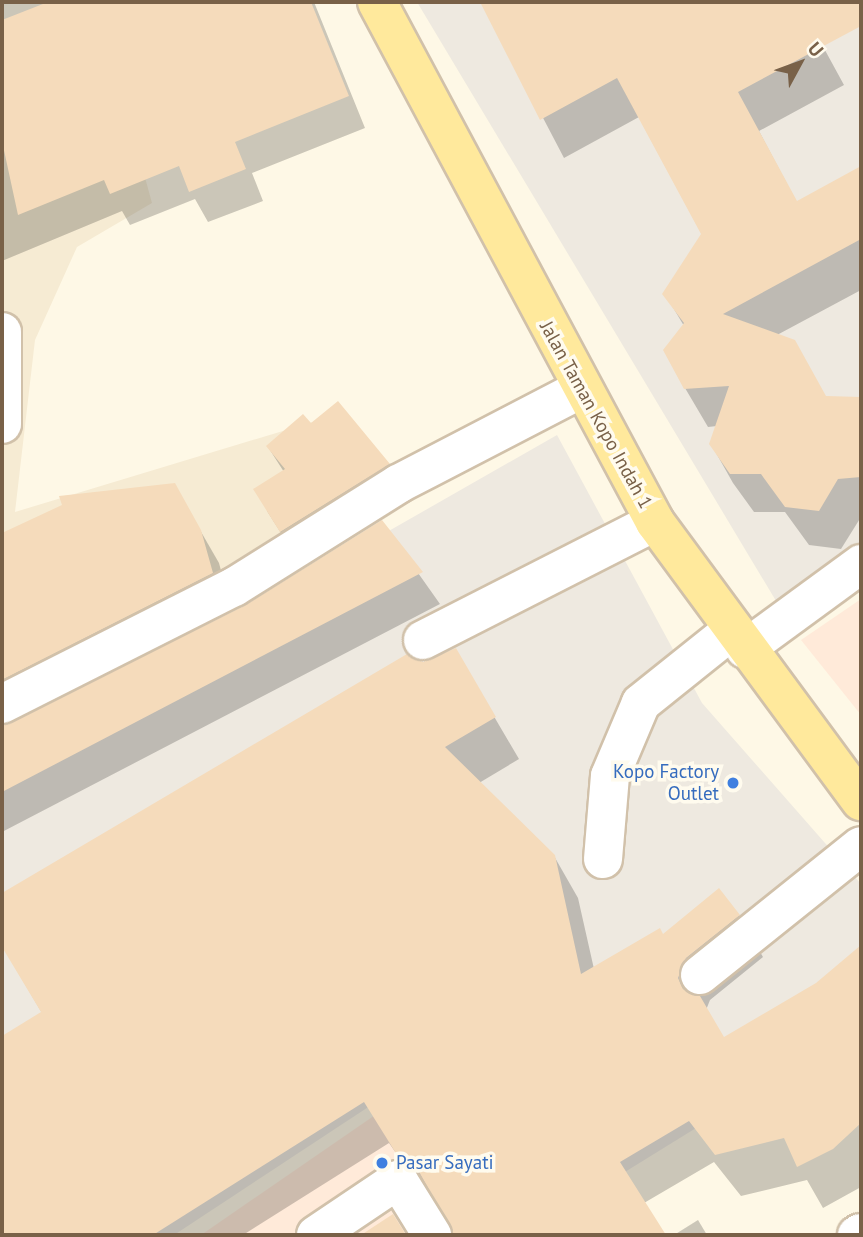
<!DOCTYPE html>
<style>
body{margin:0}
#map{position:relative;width:863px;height:1237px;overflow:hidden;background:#fef8e6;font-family:"PT Sans",sans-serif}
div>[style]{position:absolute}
.residential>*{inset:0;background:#f6ebd3}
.commercial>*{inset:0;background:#ffead9}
.industrial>*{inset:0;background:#eee9e0}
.shadow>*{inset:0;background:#0003}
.building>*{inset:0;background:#f5dbbb}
.roads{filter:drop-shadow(2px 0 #d1c1aa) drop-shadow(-2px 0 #d1c1aa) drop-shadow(0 2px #d1c1aa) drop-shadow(0 -2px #d1c1aa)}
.minor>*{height:38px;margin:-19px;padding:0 19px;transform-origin:19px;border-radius:19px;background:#fff}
.major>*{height:38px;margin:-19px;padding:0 19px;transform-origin:19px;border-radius:19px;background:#ffe99c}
.dots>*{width:19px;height:19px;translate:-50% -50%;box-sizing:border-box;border:4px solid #fffbee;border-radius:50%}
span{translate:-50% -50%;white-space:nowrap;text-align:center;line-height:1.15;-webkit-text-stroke:7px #fffbee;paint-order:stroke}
.street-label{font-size:19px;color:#796148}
.shop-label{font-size:19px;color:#366cbe}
.right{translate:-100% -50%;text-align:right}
.left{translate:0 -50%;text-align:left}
.frame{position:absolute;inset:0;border:4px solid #796148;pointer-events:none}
.north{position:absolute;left:765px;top:28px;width:70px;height:70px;-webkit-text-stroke:5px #fffbee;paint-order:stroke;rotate:49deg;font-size:19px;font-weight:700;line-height:28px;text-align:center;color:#796148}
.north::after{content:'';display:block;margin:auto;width:24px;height:32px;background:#796148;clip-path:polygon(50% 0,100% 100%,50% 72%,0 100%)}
</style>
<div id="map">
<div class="residential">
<i style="clip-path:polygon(130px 123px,152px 203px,77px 247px,35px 340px,15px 512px,339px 414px,390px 509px,2px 750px,2px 127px,4px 136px)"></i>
</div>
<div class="commercial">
<i style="clip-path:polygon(861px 599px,861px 715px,801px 640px)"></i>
<i style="clip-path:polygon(410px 1091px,508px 1235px,201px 1235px)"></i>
</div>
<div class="industrial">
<i style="clip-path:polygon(417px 2px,861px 2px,861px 584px,794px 631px)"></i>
<i style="clip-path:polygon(557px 435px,702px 703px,861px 884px,861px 1026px,531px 1230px,426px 1069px,174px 1235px,2px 1235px,2px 773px,387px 532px)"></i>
</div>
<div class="shadow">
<i style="clip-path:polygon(2px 2px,314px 2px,365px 128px,252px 173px,263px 201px,208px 222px,195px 199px,130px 225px,122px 211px,2px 261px)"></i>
<i style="clip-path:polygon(504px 2px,861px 2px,861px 19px,820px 41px,844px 85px,759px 131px,797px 203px,861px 168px,861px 290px,777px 335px,826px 398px,861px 399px,861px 517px,841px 549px,809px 545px,785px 512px,754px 512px,733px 483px,711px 444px,717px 426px,708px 427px,685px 388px,684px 326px,665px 294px,702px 234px,639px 117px,564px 158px,487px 11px)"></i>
<i style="clip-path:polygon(311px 425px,388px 465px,400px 485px,293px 552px,267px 511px,284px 472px,268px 447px)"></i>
<i style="clip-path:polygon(174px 485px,219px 563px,230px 605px,2px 724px,2px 535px,64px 506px)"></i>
<i style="clip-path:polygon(382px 522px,440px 604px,2px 832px,2px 725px,12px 725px,245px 608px)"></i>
<i style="clip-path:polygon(455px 650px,519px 759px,479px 783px,554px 856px,578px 898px,594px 969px,662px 936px,739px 916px,763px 957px,710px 1000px,706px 1010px,724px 1040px,817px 984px,861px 947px,861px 1187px,823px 1208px,807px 1180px,741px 1196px,714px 1162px,644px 1203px,664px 1235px,453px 1235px,389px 1143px,243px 1235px,2px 1235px,2px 1038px,42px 1013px,2px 945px,2px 895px,407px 656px,422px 664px)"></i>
<i style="clip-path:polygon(698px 1220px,707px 1235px,674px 1235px)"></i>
</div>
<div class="building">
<i style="clip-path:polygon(48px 2px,311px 2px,349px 96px,235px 142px,246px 169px,189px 192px,179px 166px,110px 194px,104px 180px,18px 215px,2px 141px,2px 20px)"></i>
<i style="clip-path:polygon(480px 2px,861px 2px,861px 26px,738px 92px,797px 201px,861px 166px,861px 239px,723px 314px,795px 340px,826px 396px,861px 397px,861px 477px,838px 479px,819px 511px,785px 507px,761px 474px,730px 474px,709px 444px,729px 386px,684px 389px,663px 350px,684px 323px,662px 294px,701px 234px,617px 78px,540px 120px)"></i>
<i style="clip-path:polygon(338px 401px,390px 464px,280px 532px,253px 489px,285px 469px,266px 446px,303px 414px,311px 423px)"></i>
<i style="clip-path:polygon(175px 483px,201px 530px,213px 573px,2px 680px,2px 533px,62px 505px,59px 496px)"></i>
<i style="clip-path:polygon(382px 520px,423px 572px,2px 792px,2px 726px,244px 606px)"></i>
<i style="clip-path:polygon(456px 648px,496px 717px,445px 747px,555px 855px,581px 974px,660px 928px,663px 934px,719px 888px,740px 915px,686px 958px,678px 978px,683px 989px,700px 996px,724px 1037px,816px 983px,861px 945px,861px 1123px,833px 1149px,797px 1167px,784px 1138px,715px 1155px,689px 1121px,620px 1162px,666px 1235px,454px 1235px,417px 1168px,399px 1158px,364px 1102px,153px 1235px,2px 1235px,2px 1036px,41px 1012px,2px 947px,2px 893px,407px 654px,423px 662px)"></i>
<i style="clip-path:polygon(393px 1214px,406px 1235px,361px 1235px)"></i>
</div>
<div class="roads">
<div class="minor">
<i style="left:2px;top:332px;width:92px;rotate:90deg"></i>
<i style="left:423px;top:640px;width:260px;rotate:-27deg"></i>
<i style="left:745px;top:649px;width:144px;rotate:-36.2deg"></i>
<i style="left:2px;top:704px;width:260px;rotate:-26.8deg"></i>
<i style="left:234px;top:587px;width:194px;rotate:-32.1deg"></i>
<i style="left:398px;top:484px;width:206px;rotate:-27.4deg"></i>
<i style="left:603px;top:859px;width:83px;rotate:-85.2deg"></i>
<i style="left:610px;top:776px;width:79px;rotate:-67deg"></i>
<i style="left:641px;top:703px;width:115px;rotate:-38.7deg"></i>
<i style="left:700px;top:975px;width:206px;rotate:-38.7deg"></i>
<i style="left:316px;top:1235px;width:99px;rotate:-33.9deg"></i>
<i style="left:398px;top:1180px;width:65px;rotate:58.3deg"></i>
<i style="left:857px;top:1235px;width:4px;rotate:-27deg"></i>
</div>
<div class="major">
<i style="left:377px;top:2px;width:590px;rotate:61.87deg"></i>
<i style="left:655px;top:522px;width:347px;rotate:53.6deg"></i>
</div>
</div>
<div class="dots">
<i style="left:733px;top:783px;background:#3f7fe0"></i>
<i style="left:382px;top:1163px;background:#3f7fe0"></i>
</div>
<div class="street-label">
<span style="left:596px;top:415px;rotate:61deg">Jalan Taman Kopo Indah 1</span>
</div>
<div class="shop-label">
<span class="right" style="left:719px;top:783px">Kopo Factory<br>Outlet</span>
<span class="left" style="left:396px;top:1163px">Pasar Sayati</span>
</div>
<div class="frame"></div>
<div class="north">U</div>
</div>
